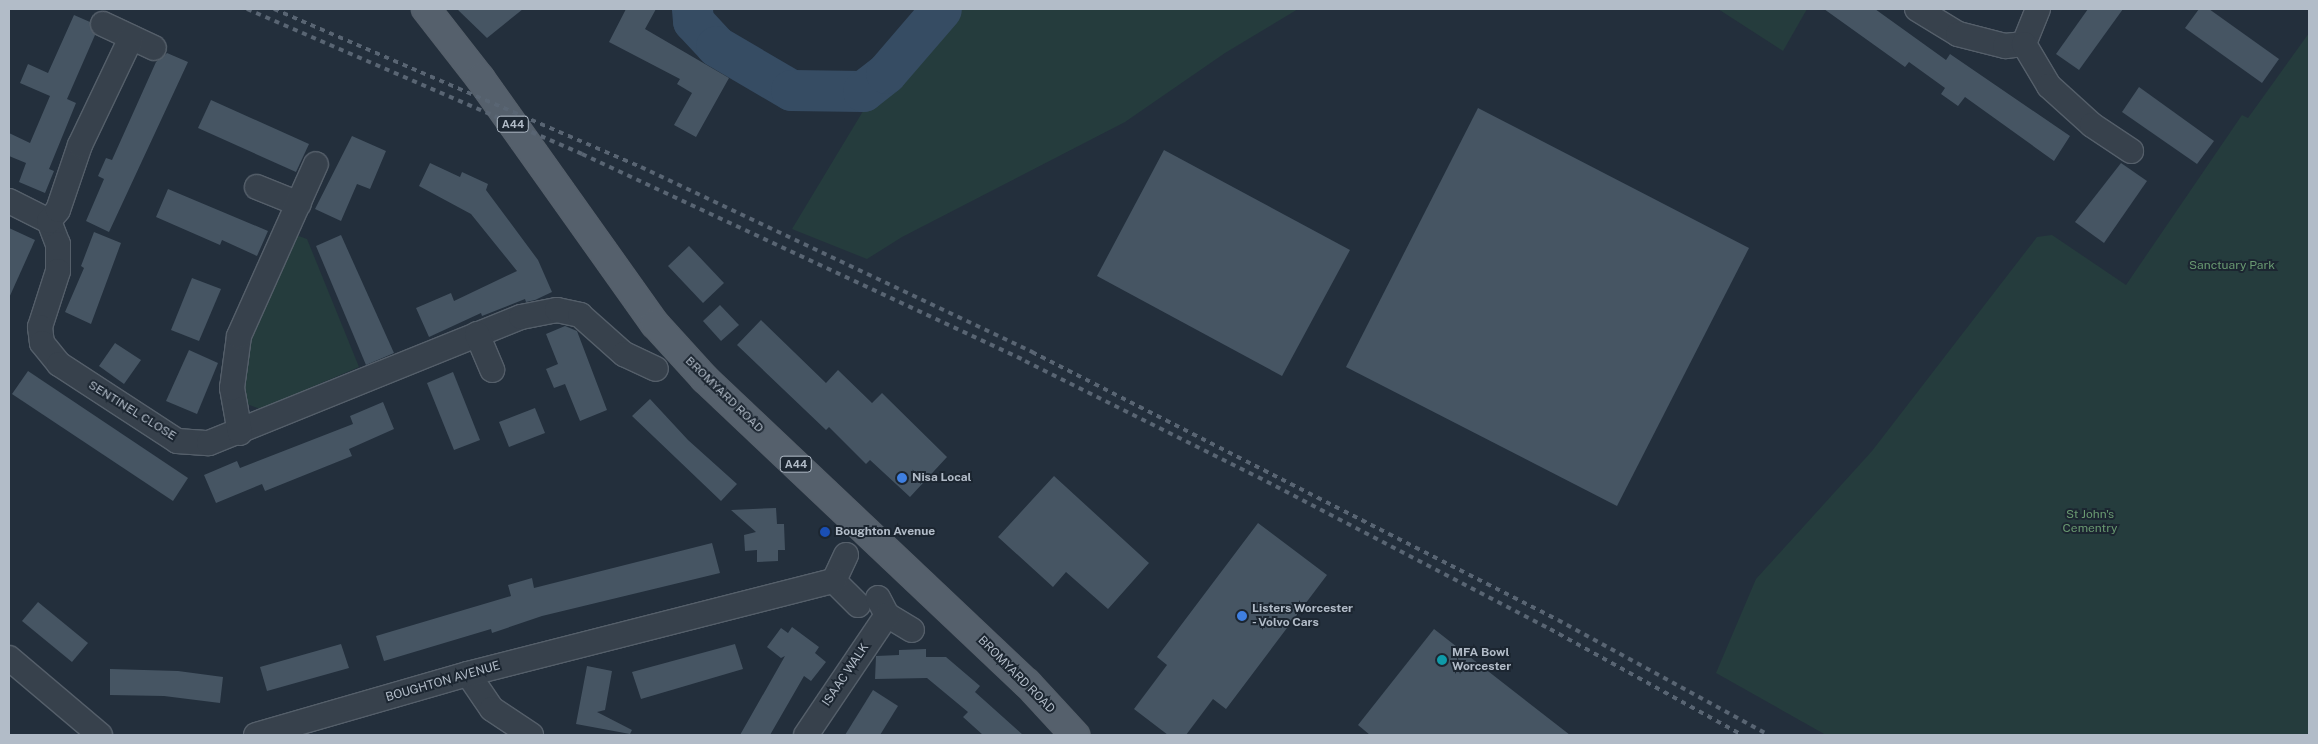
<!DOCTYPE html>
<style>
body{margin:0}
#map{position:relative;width:2318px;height:744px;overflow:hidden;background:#232f3c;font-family:"Public Sans",sans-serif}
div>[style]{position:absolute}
.green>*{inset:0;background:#253c3d}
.river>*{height:41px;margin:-20.5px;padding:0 20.5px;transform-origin:20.5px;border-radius:20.5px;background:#364c63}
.building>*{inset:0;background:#465563}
.roads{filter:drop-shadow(1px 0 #555f6a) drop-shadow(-1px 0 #555f6a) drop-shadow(0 1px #555f6a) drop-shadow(0 -1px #555f6a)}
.street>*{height:24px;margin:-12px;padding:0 12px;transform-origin:12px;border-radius:12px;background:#37414c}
.primary>*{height:28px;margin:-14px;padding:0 14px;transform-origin:14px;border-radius:14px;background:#55606c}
.rail>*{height:4px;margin-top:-2px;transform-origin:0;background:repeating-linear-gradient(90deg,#596573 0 5px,transparent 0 10px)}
.dots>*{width:14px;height:14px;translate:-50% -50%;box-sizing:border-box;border:2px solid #1c2631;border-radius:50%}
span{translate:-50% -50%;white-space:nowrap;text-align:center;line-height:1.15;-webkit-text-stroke:4px #1c2631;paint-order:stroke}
.shield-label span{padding:1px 4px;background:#1c2631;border:1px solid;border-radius:4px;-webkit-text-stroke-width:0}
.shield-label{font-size:11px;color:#b2bcc8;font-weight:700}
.park-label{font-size:12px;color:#699971}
.street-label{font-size:12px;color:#b2bcc8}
.poi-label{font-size:12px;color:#b2bcc8;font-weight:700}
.left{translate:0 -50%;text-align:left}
.frame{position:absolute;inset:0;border:10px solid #b2bcc8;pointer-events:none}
</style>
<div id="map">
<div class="green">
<i style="clip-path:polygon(941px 9px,1298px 9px,1225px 53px,1125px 122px,902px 237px,867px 259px,792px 229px,886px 73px)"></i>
<i style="clip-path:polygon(1718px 9px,1807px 9px,1783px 51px)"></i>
<i style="clip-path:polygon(2309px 33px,2309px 735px,1826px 735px,1716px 673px,1756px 579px,1872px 451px,2037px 237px,2052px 235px,2126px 285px,2242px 115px,2248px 118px)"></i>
<i style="clip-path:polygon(296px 235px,307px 239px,359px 367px,260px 409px,247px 404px,244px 395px,248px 347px)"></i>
</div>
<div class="river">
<i style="left:692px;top:9px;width:12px;rotate:85deg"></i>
<i style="left:693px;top:21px;width:34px;rotate:47deg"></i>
<i style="left:716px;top:46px;width:87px;rotate:30.4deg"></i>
<i style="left:791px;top:90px;width:72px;rotate:0.8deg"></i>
<i style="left:863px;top:91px;width:29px;rotate:-38deg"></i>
<i style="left:886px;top:73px;width:84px;rotate:-49.3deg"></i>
</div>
<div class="building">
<i style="clip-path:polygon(457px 9px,523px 9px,487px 38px)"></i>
<i style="clip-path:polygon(626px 9px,656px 9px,645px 29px,729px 78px,696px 137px,674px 125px,692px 93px,677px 84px,680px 79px,609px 42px)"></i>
<i style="clip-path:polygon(1824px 9px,1875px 9px,1946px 60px,1950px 54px,2070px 136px,2054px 161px,1965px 97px,1958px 106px,1941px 94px,1945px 88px,1909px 62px,1905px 67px)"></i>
<i style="clip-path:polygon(2088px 9px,2123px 9px,2079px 70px,2056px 54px)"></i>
<i style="clip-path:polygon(2199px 9px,2209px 9px,2279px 59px,2262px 83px,2185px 28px)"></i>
<i style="clip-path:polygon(74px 15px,90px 22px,95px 35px,67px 99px,76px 103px,49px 169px,54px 171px,45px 193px,19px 182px,26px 163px,9px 156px,9px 133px,30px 143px,50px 96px,20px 83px,28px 64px,48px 73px)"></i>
<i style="clip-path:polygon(167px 53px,188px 62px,109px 232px,86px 221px,104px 179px,98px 176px,106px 158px,112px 160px,156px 62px)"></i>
<i style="clip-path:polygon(2139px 87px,2214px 141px,2197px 164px,2122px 112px)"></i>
<i style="clip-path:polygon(211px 100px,309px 144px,296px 172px,198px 128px)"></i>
<i style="clip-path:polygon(1478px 108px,1749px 248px,1617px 506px,1346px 367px)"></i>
<i style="clip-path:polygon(352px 136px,386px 151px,370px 189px,357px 184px,341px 221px,315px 209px)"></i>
<i style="clip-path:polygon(1164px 150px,1350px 250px,1282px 376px,1097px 276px)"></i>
<i style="clip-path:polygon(430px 163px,460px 177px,462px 172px,488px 184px,486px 190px,538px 260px,552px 292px,535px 300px,526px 302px,525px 299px,482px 316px,481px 313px,429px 337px,416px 308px,451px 293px,454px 301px,517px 271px,471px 214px,419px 186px)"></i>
<i style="clip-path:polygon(2121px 163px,2147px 181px,2104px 243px,2075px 222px)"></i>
<i style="clip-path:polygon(168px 189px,268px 231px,257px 256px,222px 240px,220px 245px,156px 217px)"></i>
<i style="clip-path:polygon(9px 228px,35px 240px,9px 298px)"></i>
<i style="clip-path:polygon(94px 232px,121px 243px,91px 324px,65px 312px,84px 268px,81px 266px)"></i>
<i style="clip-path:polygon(341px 235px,394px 353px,366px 365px,316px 246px)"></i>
<i style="clip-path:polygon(689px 246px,724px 283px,703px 303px,668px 266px)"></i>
<i style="clip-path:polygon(192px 278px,221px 289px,199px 341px,171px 330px)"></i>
<i style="clip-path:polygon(720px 305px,739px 325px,721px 341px,703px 321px)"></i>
<i style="clip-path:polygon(761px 320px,826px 383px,838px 370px,872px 403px,882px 393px,947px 457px,910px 497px,870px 460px,866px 464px,829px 427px,826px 430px,737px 345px)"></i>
<i style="clip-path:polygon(565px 326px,577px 331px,607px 410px,580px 421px,565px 384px,554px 388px,546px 369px,558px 364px,546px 334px)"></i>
<i style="clip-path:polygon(115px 343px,141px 360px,124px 384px,99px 366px)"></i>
<i style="clip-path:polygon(189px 350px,218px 363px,197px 414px,166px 401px)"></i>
<i style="clip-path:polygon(28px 371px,188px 478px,173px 501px,12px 394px)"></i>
<i style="clip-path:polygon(453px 372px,480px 440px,454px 450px,427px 383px)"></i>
<i style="clip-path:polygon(650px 399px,688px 440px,737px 484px,721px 501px,632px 416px)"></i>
<i style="clip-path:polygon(383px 402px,394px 429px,349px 449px,352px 456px,265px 491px,262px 484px,216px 503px,204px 475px,237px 461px,240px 468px,353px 424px,350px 416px)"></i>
<i style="clip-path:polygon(535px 408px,545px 433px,509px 447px,499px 422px)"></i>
<i style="clip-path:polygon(1054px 476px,1149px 563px,1108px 609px,1066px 572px,1053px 587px,998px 537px)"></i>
<i style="clip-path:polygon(776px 508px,777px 524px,784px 524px,785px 550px,778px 550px,778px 561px,757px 562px,757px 550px,745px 551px,744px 535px,756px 532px,731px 510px)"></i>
<i style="clip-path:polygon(1258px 523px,1327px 575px,1226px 709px,1213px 699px,1186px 735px,1168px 735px,1134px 709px,1167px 665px,1157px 657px)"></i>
<i style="clip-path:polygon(712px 543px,720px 573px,542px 616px,492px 633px,491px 629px,384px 661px,376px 636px,511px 596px,508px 585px,532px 578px,534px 588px)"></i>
<i style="clip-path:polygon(38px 602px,88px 643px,72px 662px,22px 621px)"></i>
<i style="clip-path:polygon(792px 627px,819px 647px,815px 653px,826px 662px,811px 681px,804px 676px,770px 735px,740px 735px,785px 656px,781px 658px,767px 647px,781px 628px,788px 633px)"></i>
<i style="clip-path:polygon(1434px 629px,1570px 735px,1370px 735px,1358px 725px)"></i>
<i style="clip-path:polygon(341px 644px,349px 668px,267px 691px,260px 667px)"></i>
<i style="clip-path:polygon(735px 644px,743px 669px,641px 699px,632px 672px)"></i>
<i style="clip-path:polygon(926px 649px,926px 657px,946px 657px,980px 686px,975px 692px,1023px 735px,983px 735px,963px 717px,968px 712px,927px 678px,875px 679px,876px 656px,899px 655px,899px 650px)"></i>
<i style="clip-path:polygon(587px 666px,612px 671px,605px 710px,597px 712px,632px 730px,630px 734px,576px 724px)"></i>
<i style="clip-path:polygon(110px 669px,178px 671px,223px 677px,220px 703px,164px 696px,110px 695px)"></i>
<i style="clip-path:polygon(873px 690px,898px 706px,880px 735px,845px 735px)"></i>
</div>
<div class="roads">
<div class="street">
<i style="left:1917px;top:9px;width:48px;rotate:31.4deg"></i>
<i style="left:1958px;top:34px;width:49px;rotate:14.3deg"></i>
<i style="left:2005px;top:46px;width:19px;rotate:-6deg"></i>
<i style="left:2038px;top:9px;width:38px;rotate:112deg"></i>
<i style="left:2024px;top:44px;width:49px;rotate:59.2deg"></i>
<i style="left:2049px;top:86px;width:58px;rotate:42.2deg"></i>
<i style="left:2092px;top:125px;width:47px;rotate:33.7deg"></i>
<i style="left:103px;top:24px;width:56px;rotate:25.2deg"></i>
<i style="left:257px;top:187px;width:45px;rotate:22deg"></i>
<i style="left:9px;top:201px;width:45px;rotate:26.6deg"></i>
<i style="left:49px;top:221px;width:25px;rotate:69deg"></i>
<i style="left:58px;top:244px;width:27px;rotate:90deg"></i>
<i style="left:58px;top:271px;width:59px;rotate:107.8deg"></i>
<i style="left:40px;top:327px;width:16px;rotate:83deg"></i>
<i style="left:42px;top:343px;width:27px;rotate:51deg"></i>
<i style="left:59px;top:364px;width:141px;rotate:33.1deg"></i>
<i style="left:177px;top:441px;width:32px;rotate:4deg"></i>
<i style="left:209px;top:443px;width:336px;rotate:-22deg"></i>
<i style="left:521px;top:317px;width:37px;rotate:-11deg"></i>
<i style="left:557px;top:310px;width:24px;rotate:12deg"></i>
<i style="left:580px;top:315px;width:59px;rotate:41.6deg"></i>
<i style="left:624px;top:354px;width:35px;rotate:25deg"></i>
<i style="left:49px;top:221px;width:14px;rotate:-51deg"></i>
<i style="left:58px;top:210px;width:69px;rotate:-71.3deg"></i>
<i style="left:80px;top:145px;width:119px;rotate:-64.5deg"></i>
<i style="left:477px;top:334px;width:39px;rotate:67deg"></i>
<i style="left:240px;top:433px;width:46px;rotate:-100.1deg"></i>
<i style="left:232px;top:388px;width:52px;rotate:-82.3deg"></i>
<i style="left:239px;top:336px;width:188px;rotate:-65.9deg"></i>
<i style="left:846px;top:555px;width:29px;rotate:115deg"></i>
<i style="left:834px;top:581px;width:34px;rotate:45deg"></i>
<i style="left:878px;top:598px;width:19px;rotate:62deg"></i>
<i style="left:887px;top:615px;width:29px;rotate:31deg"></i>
<i style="left:9px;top:658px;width:119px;rotate:40.2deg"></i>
<i style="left:468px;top:674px;width:42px;rotate:55.6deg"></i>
<i style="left:492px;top:709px;width:47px;rotate:33.7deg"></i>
<i style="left:256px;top:735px;width:221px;rotate:-16.1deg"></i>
<i style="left:468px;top:674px;width:378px;rotate:-14.3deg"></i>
<i style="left:806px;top:735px;width:145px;rotate:-56deg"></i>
</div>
<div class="primary">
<i style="left:426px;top:9px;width:88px;rotate:52deg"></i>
<i style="left:480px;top:78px;width:302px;rotate:54.6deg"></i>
<i style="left:655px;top:324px;width:74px;rotate:47.7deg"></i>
<i style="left:705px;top:379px;width:443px;rotate:43.4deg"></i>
<i style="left:1027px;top:683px;width:71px;rotate:47.3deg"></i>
</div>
</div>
<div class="rail">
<i style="left:247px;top:9px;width:365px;rotate:23.4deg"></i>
<i style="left:582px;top:154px;width:489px;rotate:25deg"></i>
<i style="left:1025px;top:361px;width:260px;rotate:26.5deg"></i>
<i style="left:1258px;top:477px;width:329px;rotate:27.5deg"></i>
<i style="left:1550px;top:629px;width:219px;rotate:28.9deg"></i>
<i style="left:274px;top:9px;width:400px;rotate:23.3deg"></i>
<i style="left:641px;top:167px;width:433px;rotate:25.3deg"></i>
<i style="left:1032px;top:352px;width:590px;rotate:27deg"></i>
<i style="left:1558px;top:620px;width:240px;rotate:28.6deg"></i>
</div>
<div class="dots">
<i style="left:902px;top:478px;background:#3f7fe0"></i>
<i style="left:825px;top:532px;background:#1a4fb4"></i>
<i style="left:1242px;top:616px;background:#3f7fe0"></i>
<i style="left:1442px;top:660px;background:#0f9aa8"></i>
</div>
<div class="shield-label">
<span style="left:513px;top:124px">A44</span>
<span style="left:796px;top:464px">A44</span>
</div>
<div class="park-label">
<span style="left:2232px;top:266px">Sanctuary Park</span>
<span style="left:2090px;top:522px">St John's<br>Cementry</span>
</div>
<div class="street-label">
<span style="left:724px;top:395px;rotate:44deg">BROMYARD ROAD</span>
<span style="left:132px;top:411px;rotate:32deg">SENTINEL CLOSE</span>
<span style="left:846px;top:675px;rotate:-56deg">ISAAC WALK</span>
<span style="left:1016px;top:675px;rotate:45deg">BROMYARD ROAD</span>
<span style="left:443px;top:682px;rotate:-16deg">BOUGHTON AVENUE</span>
</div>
<div class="poi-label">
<span class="left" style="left:912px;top:478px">Nisa Local</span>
<span class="left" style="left:835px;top:532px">Boughton Avenue</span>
<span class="left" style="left:1252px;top:616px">Listers Worcester<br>- Volvo Cars</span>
<span class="left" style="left:1452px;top:660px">MFA Bowl<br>Worcester</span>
</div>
<div class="frame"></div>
</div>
